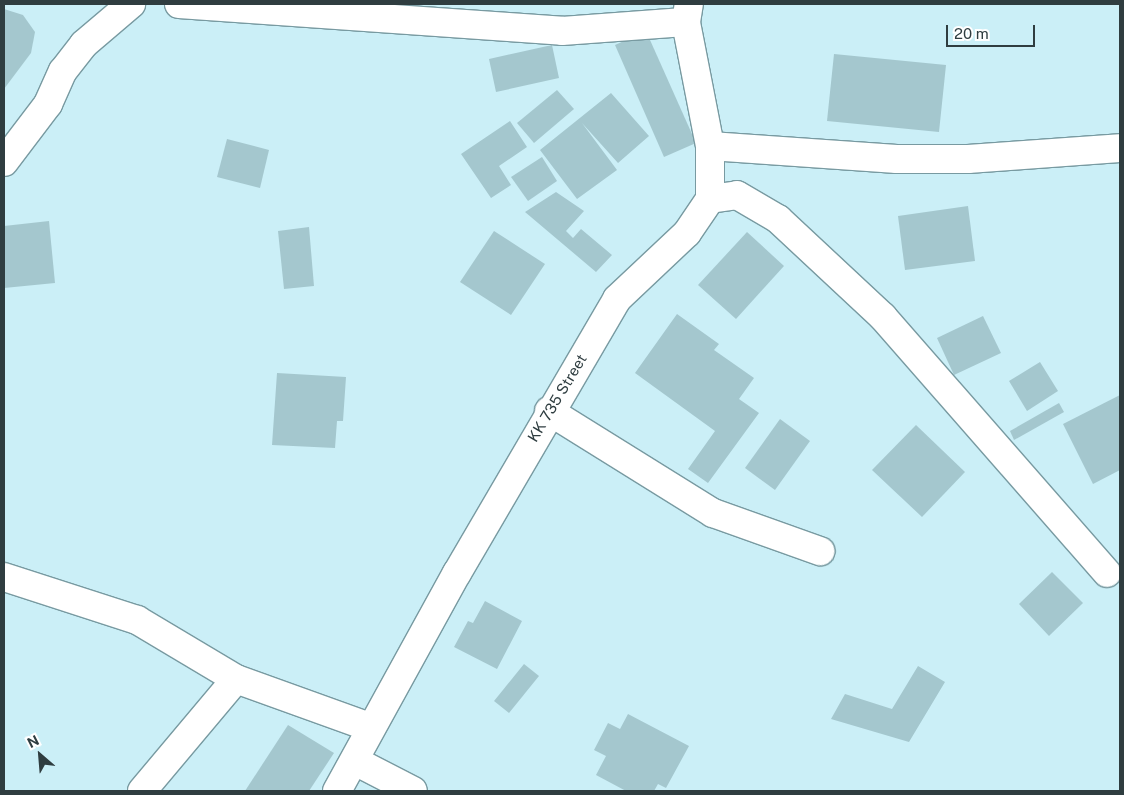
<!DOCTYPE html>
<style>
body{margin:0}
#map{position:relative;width:1124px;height:795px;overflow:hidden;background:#cbeff7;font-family:"Public Sans",sans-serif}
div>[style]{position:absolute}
.building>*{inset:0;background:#a4c7ce}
.roads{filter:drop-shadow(1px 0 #789aa1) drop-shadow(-1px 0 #789aa1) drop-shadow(0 1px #789aa1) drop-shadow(0 -1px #789aa1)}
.minor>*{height:28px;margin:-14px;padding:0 14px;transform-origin:14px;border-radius:14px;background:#fff}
span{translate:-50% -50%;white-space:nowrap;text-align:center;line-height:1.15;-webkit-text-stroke:4.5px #fff;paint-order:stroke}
.street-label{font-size:15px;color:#2f3d40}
.frame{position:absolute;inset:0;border:5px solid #2f3d40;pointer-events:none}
.north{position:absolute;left:15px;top:730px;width:50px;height:50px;-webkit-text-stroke:4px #fff;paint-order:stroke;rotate:333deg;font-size:14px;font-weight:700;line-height:20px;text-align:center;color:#2f3d40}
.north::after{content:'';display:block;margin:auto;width:18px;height:22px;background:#2f3d40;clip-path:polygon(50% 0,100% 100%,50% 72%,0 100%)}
.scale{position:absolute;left:946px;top:25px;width:89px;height:22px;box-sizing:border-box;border:2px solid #2f3d40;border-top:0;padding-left:6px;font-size:15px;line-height:18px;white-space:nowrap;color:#2f3d40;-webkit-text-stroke:4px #fff;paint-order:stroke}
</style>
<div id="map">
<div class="building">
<i style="clip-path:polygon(4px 9px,23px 15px,35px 32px,31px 53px,4px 89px)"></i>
<i style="clip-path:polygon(646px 31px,696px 143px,664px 157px,615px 45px)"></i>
<i style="clip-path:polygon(552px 45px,559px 78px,496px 92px,489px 59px)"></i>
<i style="clip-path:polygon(834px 54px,946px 65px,939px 132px,827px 121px)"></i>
<i style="clip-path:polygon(557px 90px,574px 109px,534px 143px,517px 123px)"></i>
<i style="clip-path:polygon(611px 93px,649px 136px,618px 163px,582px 123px,617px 170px,577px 199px,540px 150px)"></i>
<i style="clip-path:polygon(510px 121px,527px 147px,499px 166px,511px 185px,491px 198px,461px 154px)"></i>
<i style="clip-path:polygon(227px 139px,269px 150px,260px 188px,217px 177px)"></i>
<i style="clip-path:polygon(542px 157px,557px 181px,528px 201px,511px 177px)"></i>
<i style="clip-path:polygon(556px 192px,584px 211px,566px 231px,573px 238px,581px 229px,612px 255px,596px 272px,525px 212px)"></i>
<i style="clip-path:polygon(968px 206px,975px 261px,905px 270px,898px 216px)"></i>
<i style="clip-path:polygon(49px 221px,55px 283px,4px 288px,4px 226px)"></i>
<i style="clip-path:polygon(309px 227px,314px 286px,284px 289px,278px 231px)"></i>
<i style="clip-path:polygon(494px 231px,545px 264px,511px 315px,460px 282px)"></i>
<i style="clip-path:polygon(747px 232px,784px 266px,736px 319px,698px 285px)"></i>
<i style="clip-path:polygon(677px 314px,719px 344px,714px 350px,754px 378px,739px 399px,759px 413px,708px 483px,688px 469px,715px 431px,635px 373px)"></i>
<i style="clip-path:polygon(983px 316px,1001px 353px,954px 375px,937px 338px)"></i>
<i style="clip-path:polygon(1040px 362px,1058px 391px,1027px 411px,1009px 381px)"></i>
<i style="clip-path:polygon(277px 373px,346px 377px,343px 421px,337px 421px,335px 448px,272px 445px)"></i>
<i style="clip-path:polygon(1120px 395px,1120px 470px,1093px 484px,1063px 424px)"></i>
<i style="clip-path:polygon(1059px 403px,1064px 412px,1014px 440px,1010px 431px)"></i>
<i style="clip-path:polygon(780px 419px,810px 441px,775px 490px,745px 468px)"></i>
<i style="clip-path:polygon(916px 425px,965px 472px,922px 517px,872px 470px)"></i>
<i style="clip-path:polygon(1052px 572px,1083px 603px,1049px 636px,1019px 604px)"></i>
<i style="clip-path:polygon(485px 601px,522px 621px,497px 669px,454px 647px,468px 621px,473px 623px)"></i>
<i style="clip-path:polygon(524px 664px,539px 676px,509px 713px,494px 701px)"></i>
<i style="clip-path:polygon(918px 666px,945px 682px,909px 742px,831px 719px,845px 694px,892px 709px)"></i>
<i style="clip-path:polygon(628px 714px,689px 746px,666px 788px,658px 784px,654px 791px,626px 791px,596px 775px,606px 756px,594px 750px,608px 723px,620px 729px)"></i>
<i style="clip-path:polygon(288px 725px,334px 753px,309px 791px,245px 791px)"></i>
</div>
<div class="roads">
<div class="minor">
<i style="left:179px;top:4px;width:384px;rotate:4deg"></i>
<i style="left:562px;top:31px;width:124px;rotate:-4.2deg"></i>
<i style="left:710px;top:146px;width:187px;rotate:4deg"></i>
<i style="left:897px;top:159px;width:71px"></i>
<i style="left:968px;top:159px;width:152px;rotate:-4.1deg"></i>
<i style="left:4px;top:162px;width:73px;rotate:-52.8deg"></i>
<i style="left:48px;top:104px;width:36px;rotate:-66deg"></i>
<i style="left:63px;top:71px;width:34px;rotate:-52deg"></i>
<i style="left:84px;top:44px;width:62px;rotate:-40.4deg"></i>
<i style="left:710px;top:199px;width:27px;rotate:-8deg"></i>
<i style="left:737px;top:195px;width:48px;rotate:30.3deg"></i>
<i style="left:778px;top:219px;width:144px;rotate:43deg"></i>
<i style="left:883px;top:317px;width:340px;rotate:48.8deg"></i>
<i style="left:549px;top:411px;width:193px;rotate:31.9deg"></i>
<i style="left:713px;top:513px;width:114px;rotate:19.6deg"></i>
<i style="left:4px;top:577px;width:140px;rotate:17.9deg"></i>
<i style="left:137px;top:620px;width:115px;rotate:30.8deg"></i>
<i style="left:236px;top:679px;width:141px;rotate:19.8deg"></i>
<i style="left:355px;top:761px;width:65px;rotate:27.3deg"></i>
<i style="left:142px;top:791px;width:146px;rotate:-50deg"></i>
<i style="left:337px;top:791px;width:249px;rotate:-61.2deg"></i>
<i style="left:457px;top:573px;width:317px;rotate:-59.7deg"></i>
<i style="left:617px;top:299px;width:96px;rotate:-43.3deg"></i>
<i style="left:687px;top:233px;width:41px;rotate:-55.9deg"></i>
<i style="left:710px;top:199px;width:53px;rotate:-90deg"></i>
<i style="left:710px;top:146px;width:126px;rotate:-101deg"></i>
<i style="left:686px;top:22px;width:18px;rotate:-81deg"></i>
</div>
</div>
<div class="street-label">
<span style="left:557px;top:398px;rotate:-59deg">KK 735 Street</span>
</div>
<div class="frame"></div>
<div class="north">N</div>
<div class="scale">20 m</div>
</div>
